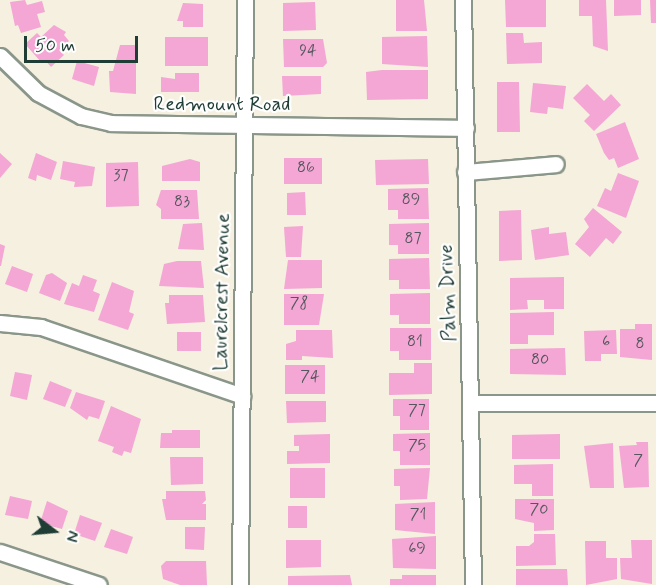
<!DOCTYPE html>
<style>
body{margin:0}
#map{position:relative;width:656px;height:585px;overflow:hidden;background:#f5f0df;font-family:Mynerve,sans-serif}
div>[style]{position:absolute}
.building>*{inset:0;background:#f4a6d4}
.roads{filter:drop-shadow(2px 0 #8a968a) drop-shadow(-2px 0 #8a968a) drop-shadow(0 2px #8a968a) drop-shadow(0 -2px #8a968a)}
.street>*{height:15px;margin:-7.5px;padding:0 7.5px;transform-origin:7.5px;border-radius:7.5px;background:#fff}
span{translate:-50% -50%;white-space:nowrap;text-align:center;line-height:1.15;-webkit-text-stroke:4.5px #fff;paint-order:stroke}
.number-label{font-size:16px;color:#54575c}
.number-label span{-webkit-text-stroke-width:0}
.street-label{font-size:20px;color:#1f3d34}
.north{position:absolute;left:24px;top:501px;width:60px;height:60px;-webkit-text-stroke:4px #fff;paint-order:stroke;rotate:106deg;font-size:16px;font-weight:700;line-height:24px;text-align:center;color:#1f3d34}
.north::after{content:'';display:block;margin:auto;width:21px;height:27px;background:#1f3d34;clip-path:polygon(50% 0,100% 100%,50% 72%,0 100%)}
.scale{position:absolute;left:24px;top:36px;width:114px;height:27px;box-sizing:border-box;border:3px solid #1f3d34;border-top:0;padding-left:8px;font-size:18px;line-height:21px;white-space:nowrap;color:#1f3d34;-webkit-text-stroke:4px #fff;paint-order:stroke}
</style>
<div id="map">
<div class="building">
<i style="clip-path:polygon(25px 0,27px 5px,42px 1px,45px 12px,37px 14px,41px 27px,21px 33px,18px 25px,15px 26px,10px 2px)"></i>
<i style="clip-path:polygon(396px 0,424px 0,427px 31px,396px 31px)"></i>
<i style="clip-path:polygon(505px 0,546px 0,546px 27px,506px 27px)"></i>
<i style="clip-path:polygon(579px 0,606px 0,608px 51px,593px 46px,592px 16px,579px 16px)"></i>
<i style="clip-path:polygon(614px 0,641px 0,641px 15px,614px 16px)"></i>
<i style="clip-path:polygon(650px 0,656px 0,656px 23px,651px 23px)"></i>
<i style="clip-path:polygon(315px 2px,316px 30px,283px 31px,283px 3px)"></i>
<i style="clip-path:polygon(183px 3px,203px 4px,203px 27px,183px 27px,183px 21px,177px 21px)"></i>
<i style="clip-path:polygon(54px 25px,66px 32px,64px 35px,69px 41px,59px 50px,64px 55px,51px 67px,45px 60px,41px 62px,25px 44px,37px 33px,41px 37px)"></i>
<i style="clip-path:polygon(506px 33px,523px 33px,524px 43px,542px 42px,542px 63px,507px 64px)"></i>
<i style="clip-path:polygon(427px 36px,428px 67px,382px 64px,382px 37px)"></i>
<i style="clip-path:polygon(165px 37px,208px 37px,208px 66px,165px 66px)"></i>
<i style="clip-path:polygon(283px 39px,323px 39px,327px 63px,323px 67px,284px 67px)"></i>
<i style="clip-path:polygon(120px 45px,136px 45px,136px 94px,110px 92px,109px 71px,113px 71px)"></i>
<i style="clip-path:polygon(77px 61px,99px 67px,94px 86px,72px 79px)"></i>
<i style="clip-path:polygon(382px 70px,428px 70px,428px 99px,367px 100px,366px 72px)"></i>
<i style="clip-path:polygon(175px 73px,199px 73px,199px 92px,161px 92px,161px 77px,175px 79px)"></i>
<i style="clip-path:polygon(282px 76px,321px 76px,321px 94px,283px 96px)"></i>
<i style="clip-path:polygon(497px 82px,519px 82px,520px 132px,497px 132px)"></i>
<i style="clip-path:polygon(533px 83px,566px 86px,563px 109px,548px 107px,547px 114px,530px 112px)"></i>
<i style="clip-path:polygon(587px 84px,604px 101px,611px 94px,621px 105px,594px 131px,584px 121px,590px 115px,573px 98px)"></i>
<i style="clip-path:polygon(625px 122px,639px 159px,618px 168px,614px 158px,609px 160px,604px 153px,596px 134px)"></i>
<i style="clip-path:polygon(0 153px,12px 164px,0 178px)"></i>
<i style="clip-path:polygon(36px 153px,57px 162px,51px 180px,37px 175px,36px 181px,28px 178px)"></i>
<i style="clip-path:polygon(284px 158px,322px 158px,322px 184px,284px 184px)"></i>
<i style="clip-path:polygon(190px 159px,200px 162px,200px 181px,162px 181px,162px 166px)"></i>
<i style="clip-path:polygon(428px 159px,429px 184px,376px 185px,375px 160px)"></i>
<i style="clip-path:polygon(63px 161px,95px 167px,92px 186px,74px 187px,75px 182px,60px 179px)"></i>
<i style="clip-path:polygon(138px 162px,139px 206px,106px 207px,106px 163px)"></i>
<i style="clip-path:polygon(618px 173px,639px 181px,626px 218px,597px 206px,605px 188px,611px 191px)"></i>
<i style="clip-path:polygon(428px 188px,429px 219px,398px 219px,398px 210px,388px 210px,388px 189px)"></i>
<i style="clip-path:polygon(161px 190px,197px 190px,199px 219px,161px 219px,161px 209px,156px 205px)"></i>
<i style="clip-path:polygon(305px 192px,306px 215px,287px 215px,287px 193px)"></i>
<i style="clip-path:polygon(593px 208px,622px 232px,613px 244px,606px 238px,590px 257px,575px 244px,589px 227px,584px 219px)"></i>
<i style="clip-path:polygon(521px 210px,522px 260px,499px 261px,499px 211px)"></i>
<i style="clip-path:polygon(202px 223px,204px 250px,178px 249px,183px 224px)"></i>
<i style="clip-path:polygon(429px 223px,429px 254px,398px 254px,398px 245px,389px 245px,389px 224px)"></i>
<i style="clip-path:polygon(303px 226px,301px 257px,286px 257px,284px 227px)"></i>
<i style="clip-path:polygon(549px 227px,549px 234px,566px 232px,569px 255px,535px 260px,531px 230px)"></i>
<i style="clip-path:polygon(0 244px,5px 246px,1px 266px,0 266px)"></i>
<i style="clip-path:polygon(429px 258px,430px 289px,399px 289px,399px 280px,389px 280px,389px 259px)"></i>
<i style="clip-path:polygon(288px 260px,322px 260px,322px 288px,284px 289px)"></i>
<i style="clip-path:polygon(177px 261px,201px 261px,204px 288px,159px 286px,164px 264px)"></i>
<i style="clip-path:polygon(12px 266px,33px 274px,27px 292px,5px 284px)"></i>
<i style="clip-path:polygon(52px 273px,67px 283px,60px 301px,39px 293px,46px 275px)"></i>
<i style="clip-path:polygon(83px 275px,97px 280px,93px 291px,100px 294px,94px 312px,64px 304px,72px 283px,79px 286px)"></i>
<i style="clip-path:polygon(564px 277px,564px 309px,544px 309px,544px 300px,527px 300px,528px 309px,510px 310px,510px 278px)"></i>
<i style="clip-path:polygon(112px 282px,134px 291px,129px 312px,134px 314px,128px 330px,98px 320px)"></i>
<i style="clip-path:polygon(430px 293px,430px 324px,399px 324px,399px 315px,390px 315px,390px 294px)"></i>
<i style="clip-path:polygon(284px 294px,324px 294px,319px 325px,284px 325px)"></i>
<i style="clip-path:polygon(169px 295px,203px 295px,205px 322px,167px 324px,165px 303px,169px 303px)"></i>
<i style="clip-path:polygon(554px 312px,554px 335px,528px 335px,528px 344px,510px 344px,510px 313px)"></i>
<i style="clip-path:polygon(635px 324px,652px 324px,652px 360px,620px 357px,620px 329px,635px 329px)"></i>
<i style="clip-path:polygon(390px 328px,431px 328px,431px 360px,399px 360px,399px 351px,390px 351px)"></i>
<i style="clip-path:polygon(296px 330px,332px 330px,333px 358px,302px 356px,302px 360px,286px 360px,286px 344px,296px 341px)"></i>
<i style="clip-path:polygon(616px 330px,617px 354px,601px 354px,601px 361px,585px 361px,584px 331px)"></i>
<i style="clip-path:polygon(177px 332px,201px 332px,201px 351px,177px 351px)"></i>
<i style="clip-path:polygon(565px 348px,566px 375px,510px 374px,510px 349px)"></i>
<i style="clip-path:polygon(414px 363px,432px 363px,432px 394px,389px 395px,389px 373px,414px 373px)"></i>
<i style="clip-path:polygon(285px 365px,325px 365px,325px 394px,285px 394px)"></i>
<i style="clip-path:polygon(15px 372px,32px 375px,27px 400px,10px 396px)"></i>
<i style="clip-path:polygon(50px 381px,72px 390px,65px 407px,43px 399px)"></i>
<i style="clip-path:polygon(76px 392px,105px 401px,99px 419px,89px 416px,87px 420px,70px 408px)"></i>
<i style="clip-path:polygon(393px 399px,429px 399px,429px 430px,400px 430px,400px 416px,393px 416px)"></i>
<i style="clip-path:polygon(286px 401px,326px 401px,326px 422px,287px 423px)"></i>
<i style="clip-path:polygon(111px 406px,141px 419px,131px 453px,124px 451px,122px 456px,112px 452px,114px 447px,98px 441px)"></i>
<i style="clip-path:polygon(172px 430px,200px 430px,200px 448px,160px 448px,161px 433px,172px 433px)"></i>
<i style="clip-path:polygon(430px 433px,430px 465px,400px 465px,400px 451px,393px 451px,393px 434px)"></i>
<i style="clip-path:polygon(330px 434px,330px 463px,287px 464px,287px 451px,299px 451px,299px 446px,294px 446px,294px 435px)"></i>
<i style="clip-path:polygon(560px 434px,560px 459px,512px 459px,512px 435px)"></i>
<i style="clip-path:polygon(636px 442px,648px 442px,649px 487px,624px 488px,619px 446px,637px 445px)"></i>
<i style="clip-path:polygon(613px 443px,614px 488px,590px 488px,584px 446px)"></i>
<i style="clip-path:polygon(170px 457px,203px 457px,203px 484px,171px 485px)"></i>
<i style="clip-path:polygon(553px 464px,553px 496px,532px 496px,532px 484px,514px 484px,514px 465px)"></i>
<i style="clip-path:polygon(290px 468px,325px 468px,325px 498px,290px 498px)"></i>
<i style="clip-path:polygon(430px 468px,427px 499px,400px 500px,400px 486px,394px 486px,394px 469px)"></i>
<i style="clip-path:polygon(166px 491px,205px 491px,206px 500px,202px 504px,206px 504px,206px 520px,166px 520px,162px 499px,166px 499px)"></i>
<i style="clip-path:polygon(10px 496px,32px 501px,28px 519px,5px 515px)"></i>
<i style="clip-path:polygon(515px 499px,554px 499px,554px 530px,534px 531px,534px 523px,515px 519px)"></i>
<i style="clip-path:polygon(47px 501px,68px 511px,62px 529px,40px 523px)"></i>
<i style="clip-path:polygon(435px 502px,435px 534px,395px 530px,395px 504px)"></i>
<i style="clip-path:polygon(288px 506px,307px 506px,307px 528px,288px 528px)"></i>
<i style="clip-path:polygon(80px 515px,102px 523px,95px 541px,74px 534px)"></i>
<i style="clip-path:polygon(185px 527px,205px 527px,204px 550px,185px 549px)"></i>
<i style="clip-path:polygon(111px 529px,133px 537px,127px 554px,104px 547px)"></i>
<i style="clip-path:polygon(534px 534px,555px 534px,556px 565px,516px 566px,516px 546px,529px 546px,534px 542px)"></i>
<i style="clip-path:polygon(436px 536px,436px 569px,393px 568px,392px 539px)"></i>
<i style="clip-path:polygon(286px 540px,321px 540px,321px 567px,286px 568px)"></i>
<i style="clip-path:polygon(631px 540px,652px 540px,652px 584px,621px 579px,620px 558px,632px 558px)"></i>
<i style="clip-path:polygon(585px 541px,606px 541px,606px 558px,617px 558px,617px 579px,586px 585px)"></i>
<i style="clip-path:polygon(166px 561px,206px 561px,207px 585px,180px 585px,163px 579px,161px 566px)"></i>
<i style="clip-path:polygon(516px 569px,567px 569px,568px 585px,516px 585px)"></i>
<i style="clip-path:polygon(350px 575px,352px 585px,288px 585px,288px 576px)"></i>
<i style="clip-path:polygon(402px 575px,436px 575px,436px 585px,390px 585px,390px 579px,402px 579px)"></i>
</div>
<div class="roads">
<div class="street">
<i style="left:463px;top:0;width:585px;rotate:89.02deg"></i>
<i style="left:0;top:56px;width:53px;rotate:44.2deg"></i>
<i style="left:38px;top:93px;width:49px;rotate:28.1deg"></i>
<i style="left:81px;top:116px;width:31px;rotate:13deg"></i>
<i style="left:111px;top:123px;width:355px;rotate:0.8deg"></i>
<i style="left:465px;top:172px;width:91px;rotate:-5deg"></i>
<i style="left:0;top:323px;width:41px;rotate:5.6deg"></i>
<i style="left:41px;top:327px;width:213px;rotate:18.9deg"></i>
<i style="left:471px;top:403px;width:185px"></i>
<i style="left:0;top:552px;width:104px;rotate:18.4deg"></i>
<i style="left:240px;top:585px;width:585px;rotate:-89.51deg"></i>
</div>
</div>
<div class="number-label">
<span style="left:308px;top:51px">94</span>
<span style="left:306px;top:168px">86</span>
<span style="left:121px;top:176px">37</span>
<span style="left:411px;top:200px">89</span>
<span style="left:182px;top:202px">83</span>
<span style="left:413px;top:239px">87</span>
<span style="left:299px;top:304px">78</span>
<span style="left:415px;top:342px">81</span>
<span style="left:606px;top:342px">6</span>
<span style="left:640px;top:344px">8</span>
<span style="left:540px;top:360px">80</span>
<span style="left:310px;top:377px">74</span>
<span style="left:417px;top:411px">77</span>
<span style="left:417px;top:446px">75</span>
<span style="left:638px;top:461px">7</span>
<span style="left:539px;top:510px">70</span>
<span style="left:418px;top:515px">71</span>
<span style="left:417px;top:549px">69</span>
</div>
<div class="street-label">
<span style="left:222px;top:104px">Redmount Road</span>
<span style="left:222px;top:292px;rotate:-89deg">Laurelcrest Avenue</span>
<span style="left:448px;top:293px;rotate:-92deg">Palm Drive</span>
</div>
<div class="north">N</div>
<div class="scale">50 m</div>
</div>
